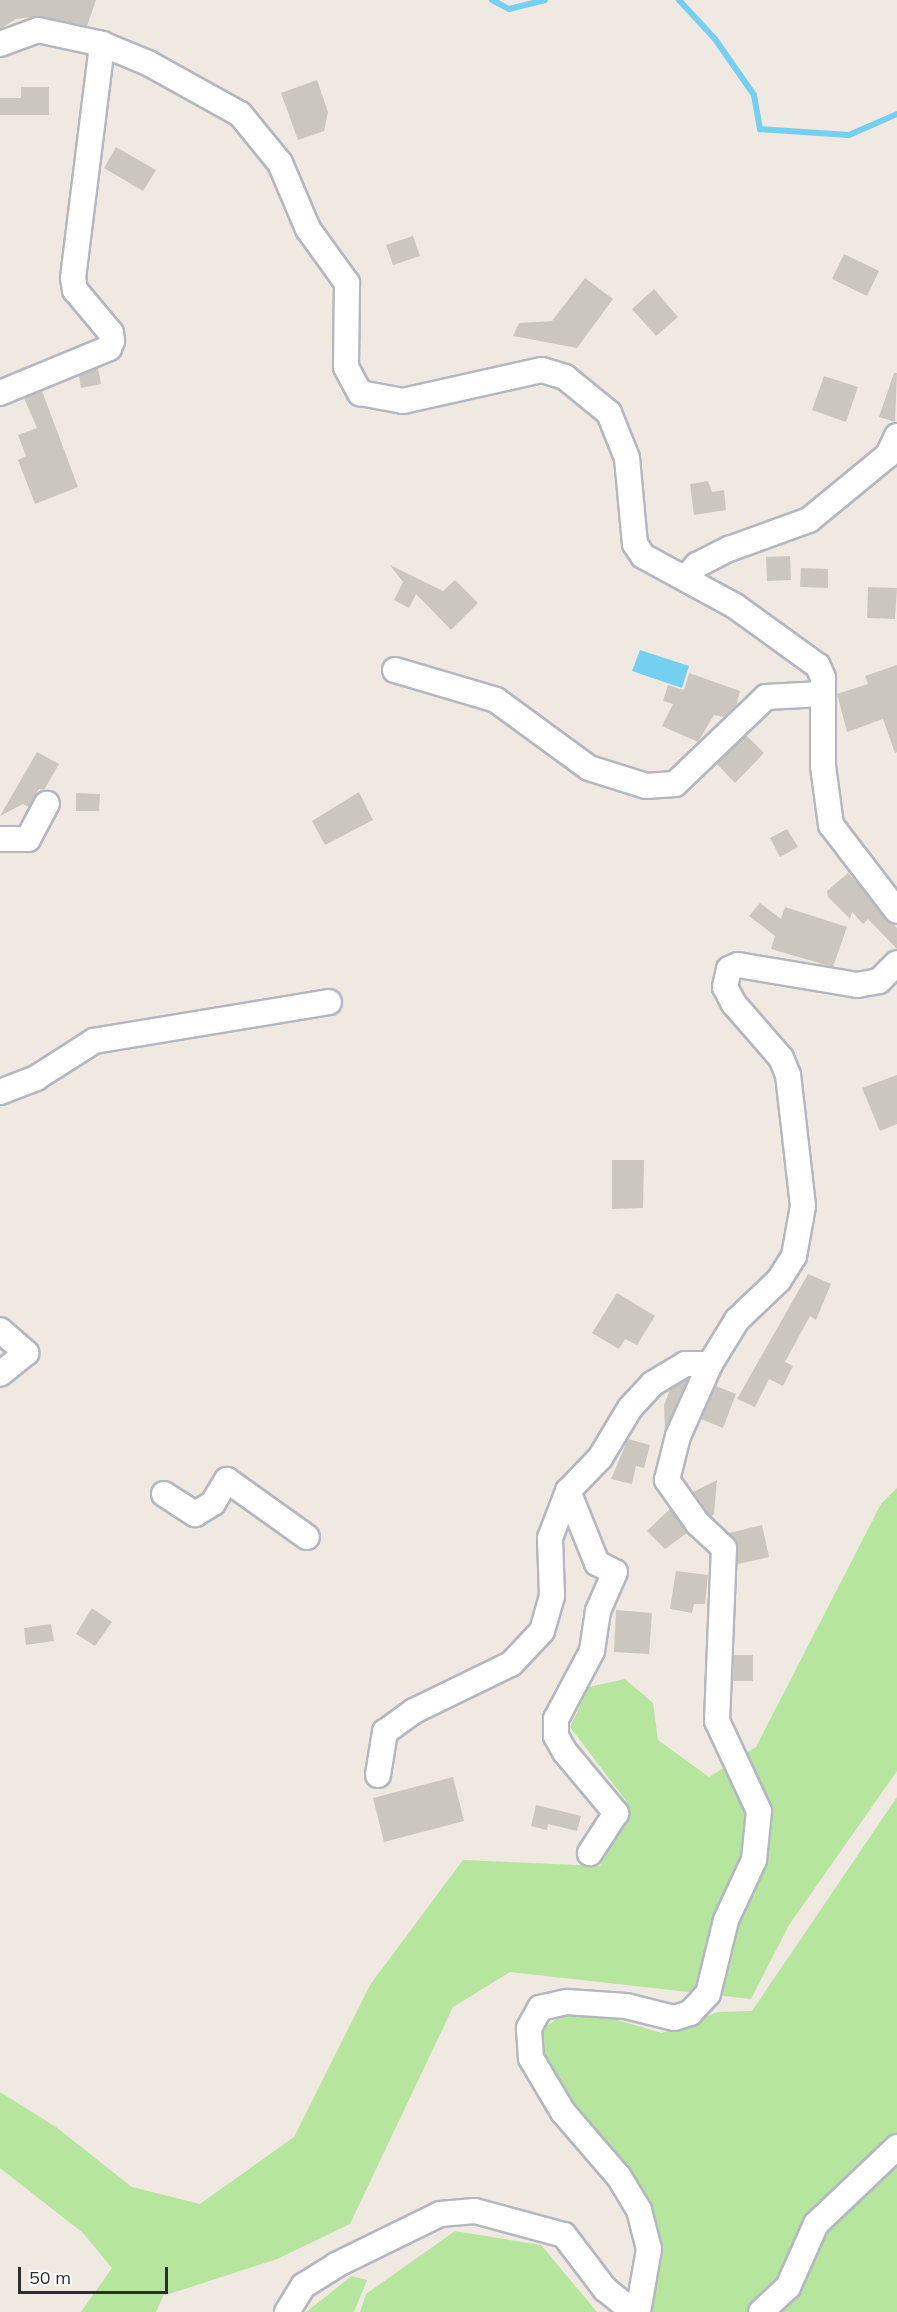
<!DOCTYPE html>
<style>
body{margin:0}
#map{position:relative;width:897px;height:2312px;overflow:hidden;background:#efe9e1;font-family:Mulish,sans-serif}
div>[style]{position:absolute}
.green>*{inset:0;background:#b6e59e}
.water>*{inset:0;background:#75cff0}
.stream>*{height:6px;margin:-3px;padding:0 3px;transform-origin:3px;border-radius:3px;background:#75cff0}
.building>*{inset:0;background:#cbc7bf}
.roads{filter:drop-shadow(2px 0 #b4b7c1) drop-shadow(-2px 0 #b4b7c1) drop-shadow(0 2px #b4b7c1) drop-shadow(0 -2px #b4b7c1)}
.minor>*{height:24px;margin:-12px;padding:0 12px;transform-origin:12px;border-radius:12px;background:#fff}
span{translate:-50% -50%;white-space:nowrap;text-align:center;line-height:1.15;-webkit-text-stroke:4.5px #fff;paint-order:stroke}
.scale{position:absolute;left:18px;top:2267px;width:150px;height:27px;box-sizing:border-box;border:3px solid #2e2e2e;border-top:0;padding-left:8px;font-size:18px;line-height:21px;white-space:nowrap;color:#2e2e2e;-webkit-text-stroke:4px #fff;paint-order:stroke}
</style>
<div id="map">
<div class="green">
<i style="clip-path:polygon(897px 1488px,897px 1771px,789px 1925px,751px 1999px,510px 1972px,453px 2007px,350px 2224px,277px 2259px,163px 2296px,156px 2312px,81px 2312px,112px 2268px,83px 2233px,0 2168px,0 2092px,56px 2127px,132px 2187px,200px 2204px,294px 2137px,370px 1985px,463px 1860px,600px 1866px,627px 1802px,570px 1727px,589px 1687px,625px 1679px,653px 1703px,658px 1740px,709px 1777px,756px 1747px,881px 1504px)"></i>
<i style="clip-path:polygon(897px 1797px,897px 2312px,652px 2312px,658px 2279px,650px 2204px,564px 2098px,543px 2058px,541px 2030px,561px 2016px,607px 2017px,662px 2033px,718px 2012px,752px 2011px)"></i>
<i style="clip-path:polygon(455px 2231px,541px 2245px,597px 2312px,360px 2312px,366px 2294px)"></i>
<i style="clip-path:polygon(352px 2276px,367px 2280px,354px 2312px,306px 2312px)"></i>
</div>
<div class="water">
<i style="clip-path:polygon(640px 650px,689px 666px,682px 688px,632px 671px)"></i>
</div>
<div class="stream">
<i style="left:492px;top:0;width:19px;rotate:28deg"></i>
<i style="left:509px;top:9px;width:37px;rotate:-14deg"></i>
<i style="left:679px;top:0;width:53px;rotate:47.3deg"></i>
<i style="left:715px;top:39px;width:68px;rotate:55.1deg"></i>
<i style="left:754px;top:95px;width:35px;rotate:80deg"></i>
<i style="left:760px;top:129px;width:89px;rotate:3.9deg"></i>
<i style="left:849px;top:135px;width:52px;rotate:-23.6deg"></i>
</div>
<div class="building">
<i style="clip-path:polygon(0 0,96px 0,87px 26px,40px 16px,16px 19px,0 29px)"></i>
<i style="clip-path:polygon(317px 80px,328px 112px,324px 131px,298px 140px,281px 93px)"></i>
<i style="clip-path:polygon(21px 87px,49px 87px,49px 115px,0 115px,0 98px,21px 98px)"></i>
<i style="clip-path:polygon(116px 147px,156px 170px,143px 191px,104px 168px)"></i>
<i style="clip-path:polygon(413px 236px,420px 256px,393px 265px,386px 245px)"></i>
<i style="clip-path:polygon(844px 254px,879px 271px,867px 296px,832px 279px)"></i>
<i style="clip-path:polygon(585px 278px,613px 299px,577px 348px,513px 336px,519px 323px,552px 321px)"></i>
<i style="clip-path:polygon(654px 289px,678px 317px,656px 336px,632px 309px)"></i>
<i style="clip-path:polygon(98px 368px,101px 384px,81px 388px,79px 376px)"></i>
<i style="clip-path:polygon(894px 373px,897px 373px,895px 422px,879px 417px)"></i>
<i style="clip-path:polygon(824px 376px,858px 387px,846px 422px,812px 410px)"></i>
<i style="clip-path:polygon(42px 391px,78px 487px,35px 504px,18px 460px,26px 456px,18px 435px,37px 428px,24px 398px)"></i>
<i style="clip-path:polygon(708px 481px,712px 492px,724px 490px,726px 510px,694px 515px,690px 484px)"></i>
<i style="clip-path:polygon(790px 556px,791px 580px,767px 581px,766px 557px)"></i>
<i style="clip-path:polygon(390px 565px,443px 591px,455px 580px,478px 603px,451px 630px,416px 594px,409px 608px,394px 600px,403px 582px)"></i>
<i style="clip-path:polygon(801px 568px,828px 569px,828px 588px,800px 587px)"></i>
<i style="clip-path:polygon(868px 587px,897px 588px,895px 619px,867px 618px)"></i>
<i style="clip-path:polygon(897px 665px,897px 752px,895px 753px,883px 719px,847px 732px,837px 694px,868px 684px,865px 676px)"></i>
<i style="clip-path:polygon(689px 673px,740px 691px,736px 706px,724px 717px,714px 715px,698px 742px,662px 726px,673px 704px,663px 701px,668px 685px,684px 690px)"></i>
<i style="clip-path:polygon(746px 735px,764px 753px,735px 783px,717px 764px)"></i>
<i style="clip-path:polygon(37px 752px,59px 764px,44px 790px,39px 789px,29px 807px,23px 804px,0 816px)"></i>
<i style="clip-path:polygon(359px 792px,373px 820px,325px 845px,312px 821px)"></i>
<i style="clip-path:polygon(76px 793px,100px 794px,99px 811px,76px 811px)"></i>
<i style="clip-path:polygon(787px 829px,798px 847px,780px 857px,770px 838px)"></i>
<i style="clip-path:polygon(848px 873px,897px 928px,897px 949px,868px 919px,863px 924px,852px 912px,850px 919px,828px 897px,827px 891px)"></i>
<i style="clip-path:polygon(760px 903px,781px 919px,785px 907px,847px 927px,833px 967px,771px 949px,775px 936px,749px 916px)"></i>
<i style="clip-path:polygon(897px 1075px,897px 1124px,880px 1131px,862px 1088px)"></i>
<i style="clip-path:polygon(612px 1160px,644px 1160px,643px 1208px,612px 1209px)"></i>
<i style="clip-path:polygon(808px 1274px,831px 1284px,816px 1320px,810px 1316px,785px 1362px,793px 1366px,783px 1386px,769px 1379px,755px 1407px,737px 1399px)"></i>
<i style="clip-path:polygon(617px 1293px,655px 1316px,637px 1345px,625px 1339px,619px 1349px,592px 1333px)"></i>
<i style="clip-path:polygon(688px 1379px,665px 1430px,664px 1405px,670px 1390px)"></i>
<i style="clip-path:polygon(716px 1386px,736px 1394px,723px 1428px,701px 1419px)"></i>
<i style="clip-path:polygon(628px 1439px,650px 1445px,644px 1468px,636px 1466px,632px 1484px,611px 1479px)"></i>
<i style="clip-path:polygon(717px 1480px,714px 1514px,711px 1517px,693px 1492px)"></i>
<i style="clip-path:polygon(670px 1509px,687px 1533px,665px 1549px,647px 1531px)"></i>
<i style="clip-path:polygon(762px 1525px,769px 1557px,738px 1564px,737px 1543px,729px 1533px)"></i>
<i style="clip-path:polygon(676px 1571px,708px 1575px,705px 1604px,694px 1604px,692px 1613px,670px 1609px)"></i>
<i style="clip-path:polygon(92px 1608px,112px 1622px,95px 1646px,76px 1634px)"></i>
<i style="clip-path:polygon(616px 1610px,652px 1613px,649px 1654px,614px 1652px)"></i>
<i style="clip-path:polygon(51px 1624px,54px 1641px,26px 1645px,24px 1628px)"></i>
<i style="clip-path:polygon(734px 1655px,753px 1655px,753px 1681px,733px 1681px)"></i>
<i style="clip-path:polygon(453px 1777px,464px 1821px,384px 1842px,373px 1798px)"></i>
<i style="clip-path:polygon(536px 1805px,581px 1816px,577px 1831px,548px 1824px,547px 1830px,531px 1826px)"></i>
</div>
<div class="roads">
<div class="minor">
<i style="left:0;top:44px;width:40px;rotate:-20.2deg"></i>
<i style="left:38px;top:30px;width:66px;rotate:12.3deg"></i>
<i style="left:102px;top:44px;width:50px;rotate:22.4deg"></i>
<i style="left:148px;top:63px;width:105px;rotate:29deg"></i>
<i style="left:240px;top:114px;width:63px;rotate:50.8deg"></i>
<i style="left:280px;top:163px;width:72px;rotate:67deg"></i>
<i style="left:308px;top:229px;width:67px;rotate:54.2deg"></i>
<i style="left:347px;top:283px;width:84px;rotate:90.7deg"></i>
<i style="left:346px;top:367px;width:30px;rotate:62deg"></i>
<i style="left:360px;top:393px;width:44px;rotate:10.5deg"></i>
<i style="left:403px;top:401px;width:142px;rotate:-12.6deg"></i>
<i style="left:542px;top:370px;width:24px;rotate:17deg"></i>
<i style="left:565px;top:377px;width:57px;rotate:39.3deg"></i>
<i style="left:609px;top:413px;width:48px;rotate:68.2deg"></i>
<i style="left:627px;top:458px;width:86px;rotate:84.7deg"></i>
<i style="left:635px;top:544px;width:14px;rotate:56deg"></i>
<i style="left:643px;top:556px;width:105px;rotate:28.5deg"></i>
<i style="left:735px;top:606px;width:102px;rotate:35.9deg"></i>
<i style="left:818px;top:666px;width:13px;rotate:67deg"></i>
<i style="left:823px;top:678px;width:88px;rotate:90deg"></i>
<i style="left:823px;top:766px;width:60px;rotate:82.3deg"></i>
<i style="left:831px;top:825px;width:108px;rotate:52.5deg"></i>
<i style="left:0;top:393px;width:118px;rotate:-22.4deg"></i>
<i style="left:109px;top:348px;width:8px;rotate:-67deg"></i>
<i style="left:112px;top:341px;width:8px;rotate:-97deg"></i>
<i style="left:111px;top:333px;width:56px;rotate:-129.9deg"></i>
<i style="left:75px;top:290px;width:12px;rotate:-99deg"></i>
<i style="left:73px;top:278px;width:236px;rotate:-82.9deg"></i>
<i style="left:685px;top:578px;width:18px;rotate:-47deg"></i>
<i style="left:697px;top:565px;width:36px;rotate:-27deg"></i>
<i style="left:729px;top:549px;width:85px;rotate:-19.9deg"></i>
<i style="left:809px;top:520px;width:102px;rotate:-39.4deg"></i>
<i style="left:888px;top:455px;width:21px;rotate:-65deg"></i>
<i style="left:395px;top:670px;width:105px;rotate:16.5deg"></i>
<i style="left:496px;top:700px;width:115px;rotate:36.2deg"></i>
<i style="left:589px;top:768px;width:60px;rotate:17.5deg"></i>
<i style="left:646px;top:786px;width:29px;rotate:-4deg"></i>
<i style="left:675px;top:784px;width:126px;rotate:-43.7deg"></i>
<i style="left:766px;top:697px;width:56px;rotate:-3.1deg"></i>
<i style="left:0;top:839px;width:28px"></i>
<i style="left:28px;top:839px;width:40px;rotate:-62deg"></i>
<i style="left:0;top:1092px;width:39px;rotate:-21deg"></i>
<i style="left:36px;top:1078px;width:69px;rotate:-32.5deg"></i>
<i style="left:94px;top:1041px;width:238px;rotate:-9.4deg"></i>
<i style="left:0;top:1330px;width:35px;rotate:41deg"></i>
<i style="left:26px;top:1353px;width:33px;rotate:141deg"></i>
<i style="left:568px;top:1491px;width:78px;rotate:68.1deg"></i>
<i style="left:597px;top:1563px;width:20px;rotate:27deg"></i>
<i style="left:615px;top:1572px;width:43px;rotate:113.6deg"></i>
<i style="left:598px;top:1611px;width:40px;rotate:98.5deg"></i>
<i style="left:592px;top:1651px;width:77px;rotate:117.9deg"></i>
<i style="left:556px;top:1719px;width:17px;rotate:90deg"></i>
<i style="left:556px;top:1736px;width:18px;rotate:61deg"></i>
<i style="left:565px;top:1752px;width:80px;rotate:50.1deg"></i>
<i style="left:616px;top:1813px;width:48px;rotate:123deg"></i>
<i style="left:164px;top:1494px;width:37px;rotate:33deg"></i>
<i style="left:195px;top:1514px;width:21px;rotate:-31deg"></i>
<i style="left:213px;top:1503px;width:27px;rotate:-59deg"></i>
<i style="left:227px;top:1480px;width:98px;rotate:35.5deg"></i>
<i style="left:378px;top:1775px;width:44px;rotate:-80.8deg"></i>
<i style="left:385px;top:1732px;width:36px;rotate:-36deg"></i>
<i style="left:414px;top:1711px;width:108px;rotate:-25.9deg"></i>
<i style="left:511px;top:1664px;width:45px;rotate:-46.8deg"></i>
<i style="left:542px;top:1631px;width:36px;rotate:-74deg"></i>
<i style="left:552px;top:1596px;width:58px;rotate:-92deg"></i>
<i style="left:550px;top:1538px;width:50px;rotate:-69deg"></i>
<i style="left:568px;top:1491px;width:46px;rotate:-45.9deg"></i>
<i style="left:600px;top:1458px;width:58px;rotate:-59deg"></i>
<i style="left:630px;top:1408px;width:33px;rotate:-47deg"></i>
<i style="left:652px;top:1384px;width:39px;rotate:-31deg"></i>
<i style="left:685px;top:1364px;width:25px"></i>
<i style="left:287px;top:2312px;width:31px;rotate:-58deg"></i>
<i style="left:303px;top:2286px;width:39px;rotate:-32deg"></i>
<i style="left:336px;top:2265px;width:116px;rotate:-26.1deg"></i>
<i style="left:440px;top:2214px;width:35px;rotate:-5deg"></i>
<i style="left:475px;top:2211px;width:92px;rotate:15.1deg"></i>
<i style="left:564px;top:2235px;width:68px;rotate:52.8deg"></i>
<i style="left:605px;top:2289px;width:36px;rotate:39deg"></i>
<i style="left:638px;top:2312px;width:64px;rotate:-80.1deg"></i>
<i style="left:649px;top:2249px;width:40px;rotate:-104.4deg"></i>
<i style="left:639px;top:2210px;width:39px;rotate:-121deg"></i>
<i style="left:619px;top:2177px;width:86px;rotate:-130.7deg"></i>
<i style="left:563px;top:2112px;width:63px;rotate:-120.7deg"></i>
<i style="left:531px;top:2058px;width:30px;rotate:-94deg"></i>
<i style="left:529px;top:2028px;width:23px;rotate:-61deg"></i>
<i style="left:540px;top:2008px;width:28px;rotate:-13deg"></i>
<i style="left:567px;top:2002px;width:59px;rotate:3.9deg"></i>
<i style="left:626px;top:2006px;width:49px;rotate:14deg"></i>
<i style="left:674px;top:2018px;width:17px;rotate:-17deg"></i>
<i style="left:690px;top:2013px;width:26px;rotate:-47deg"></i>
<i style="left:708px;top:1994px;width:76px;rotate:-76.3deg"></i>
<i style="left:726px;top:1920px;width:66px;rotate:-65deg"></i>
<i style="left:754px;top:1860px;width:49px;rotate:-84.2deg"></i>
<i style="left:759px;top:1811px;width:99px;rotate:-115deg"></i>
<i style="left:717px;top:1721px;width:173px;rotate:-87.7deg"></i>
<i style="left:724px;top:1548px;width:35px;rotate:-137deg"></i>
<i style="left:698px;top:1524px;width:54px;rotate:-125.2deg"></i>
<i style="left:667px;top:1480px;width:45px;rotate:-76deg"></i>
<i style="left:678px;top:1436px;width:79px;rotate:-66deg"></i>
<i style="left:710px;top:1364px;width:52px;rotate:-58.5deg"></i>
<i style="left:737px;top:1320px;width:58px;rotate:-43.6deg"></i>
<i style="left:779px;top:1280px;width:28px;rotate:-58deg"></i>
<i style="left:794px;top:1256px;width:51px;rotate:-79.8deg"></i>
<i style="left:803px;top:1206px;width:132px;rotate:-96.5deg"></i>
<i style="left:788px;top:1075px;width:18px;rotate:-112deg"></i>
<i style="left:781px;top:1058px;width:72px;rotate:-131deg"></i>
<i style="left:734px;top:1004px;width:19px;rotate:-118deg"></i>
<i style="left:725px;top:987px;width:18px;rotate:-77deg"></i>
<i style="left:729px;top:969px;width:10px;rotate:-24deg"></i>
<i style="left:738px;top:965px;width:121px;rotate:9.5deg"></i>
<i style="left:857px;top:985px;width:22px;rotate:-10deg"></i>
<i style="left:879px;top:981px;width:25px;rotate:-45deg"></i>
<i style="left:761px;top:2312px;width:37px;rotate:-43deg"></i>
<i style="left:788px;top:2287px;width:69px;rotate:-66deg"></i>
<i style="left:816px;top:2224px;width:112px;rotate:-43.5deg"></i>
</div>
</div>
<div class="scale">50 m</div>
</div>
